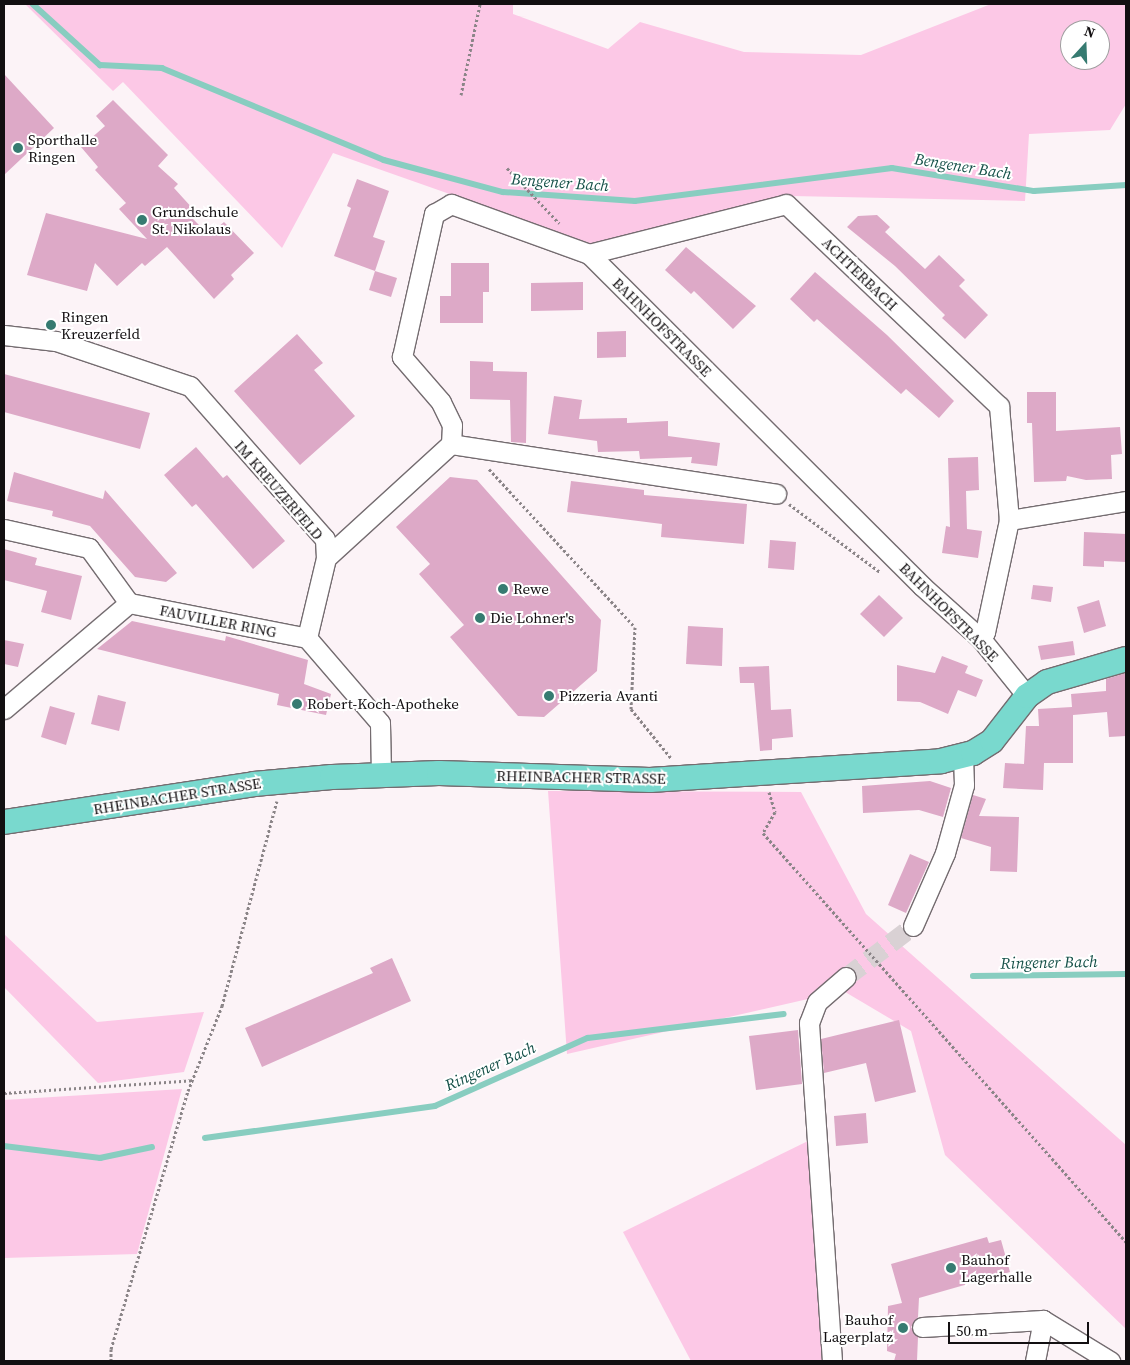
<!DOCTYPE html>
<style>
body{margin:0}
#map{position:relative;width:1130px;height:1365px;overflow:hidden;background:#fcf3f7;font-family:"Source Serif 4",serif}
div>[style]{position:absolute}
.green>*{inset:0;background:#fcc8e6}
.stream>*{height:5.5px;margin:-2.75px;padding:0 2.75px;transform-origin:2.75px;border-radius:2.75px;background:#88cdc0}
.building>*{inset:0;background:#dda9c7}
.minor-tunnel>*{height:19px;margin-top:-9.5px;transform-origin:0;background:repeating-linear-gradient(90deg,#d9d1d4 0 19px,transparent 0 28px)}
.path>*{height:3px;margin-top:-1.5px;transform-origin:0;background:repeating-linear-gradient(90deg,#8b8588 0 2.5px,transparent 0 5px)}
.roads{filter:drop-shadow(1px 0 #746c70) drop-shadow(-1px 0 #746c70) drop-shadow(0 1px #746c70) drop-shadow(0 -1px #746c70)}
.minor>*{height:19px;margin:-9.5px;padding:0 9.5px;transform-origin:9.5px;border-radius:9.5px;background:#fff}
.major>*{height:24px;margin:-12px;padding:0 12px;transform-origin:12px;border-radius:12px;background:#79d9ce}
.dots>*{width:14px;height:14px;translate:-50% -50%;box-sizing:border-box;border:2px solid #fff;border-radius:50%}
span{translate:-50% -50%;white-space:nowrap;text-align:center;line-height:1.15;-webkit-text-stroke:4px #fff;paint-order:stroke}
.poi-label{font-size:15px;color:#120f11}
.left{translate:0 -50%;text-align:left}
.right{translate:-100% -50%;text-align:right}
.street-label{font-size:15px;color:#120f11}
.water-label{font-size:16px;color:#165149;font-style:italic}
.frame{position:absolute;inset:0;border:5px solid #120f11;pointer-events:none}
.north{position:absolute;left:1060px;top:20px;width:50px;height:50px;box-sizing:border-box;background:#fff;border:1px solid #a09fa0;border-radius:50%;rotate:20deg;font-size:14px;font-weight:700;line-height:20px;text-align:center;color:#120f11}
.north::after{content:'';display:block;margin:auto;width:18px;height:22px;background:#367b71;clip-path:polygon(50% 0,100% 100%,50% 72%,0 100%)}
.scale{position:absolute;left:948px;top:1322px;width:141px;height:22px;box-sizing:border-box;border:2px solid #120f11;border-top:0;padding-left:6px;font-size:15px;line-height:18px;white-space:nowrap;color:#120f11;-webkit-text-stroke:4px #fff;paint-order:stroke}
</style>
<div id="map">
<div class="green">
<i style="clip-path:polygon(evenodd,25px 4px,513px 4px,513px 14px,608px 49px,640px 22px,744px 52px,861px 55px,991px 4px,1126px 4px,1126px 104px,1110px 130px,1029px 134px,1025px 201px,792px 196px,595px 245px,333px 153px,282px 248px,123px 82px,113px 91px,25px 4px,1070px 30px,1100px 30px,1100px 60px,1070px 60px,1070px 30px)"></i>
<i style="clip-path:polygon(548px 791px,801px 792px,866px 914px,1126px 1145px,1126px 1329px,945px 1155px,911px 1031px,835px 986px,808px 999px,567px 1054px)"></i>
<i style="clip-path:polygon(4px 934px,97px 1022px,204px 1012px,184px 1072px,98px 1083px,4px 987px)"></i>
<i style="clip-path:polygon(182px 1089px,137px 1254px,4px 1258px,4px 1100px)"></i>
<i style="clip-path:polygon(810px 1140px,822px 1361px,691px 1361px,623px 1232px)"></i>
</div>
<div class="stream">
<i style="left:33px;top:4px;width:91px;rotate:42.3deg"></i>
<i style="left:100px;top:65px;width:62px;rotate:2.8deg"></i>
<i style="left:162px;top:68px;width:240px;rotate:22.5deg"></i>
<i style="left:384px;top:160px;width:123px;rotate:15.1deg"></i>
<i style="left:503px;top:192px;width:132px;rotate:3.9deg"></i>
<i style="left:635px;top:201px;width:259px;rotate:-7.3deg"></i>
<i style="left:892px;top:168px;width:144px;rotate:9.2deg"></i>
<i style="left:1034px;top:191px;width:92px;rotate:-3.7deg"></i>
<i style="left:973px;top:976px;width:153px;rotate:-0.7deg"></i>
<i style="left:205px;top:1138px;width:232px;rotate:-7.9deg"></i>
<i style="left:435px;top:1106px;width:167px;rotate:-24deg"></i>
<i style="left:588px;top:1038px;width:197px;rotate:-7deg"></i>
<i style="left:4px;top:1146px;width:97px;rotate:7.1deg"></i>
<i style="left:100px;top:1158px;width:53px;rotate:-11.9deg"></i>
</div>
<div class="building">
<i style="clip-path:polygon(4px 74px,54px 128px,4px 175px)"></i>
<i style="clip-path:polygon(113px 100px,168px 155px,158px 166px,178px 184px,174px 188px,194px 210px,189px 215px,209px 235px,224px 222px,254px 253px,231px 275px,234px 279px,214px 299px,167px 247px,145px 266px,142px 263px,117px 286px,95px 263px,87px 291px,27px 275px,46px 213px,147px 239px,119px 209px,126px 203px,95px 170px,98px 167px,81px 147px,105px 126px,96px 116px)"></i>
<i style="clip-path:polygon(357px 179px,389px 191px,373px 237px,385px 241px,375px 271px,334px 256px,351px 208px,347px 206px)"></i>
<i style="clip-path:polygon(877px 215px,890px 227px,885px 232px,925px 269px,939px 255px,965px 280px,959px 286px,988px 315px,965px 339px,942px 318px,945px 315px,895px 266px,847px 227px,858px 216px)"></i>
<i style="clip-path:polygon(686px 247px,756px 306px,733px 329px,694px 291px,691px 294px,665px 270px)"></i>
<i style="clip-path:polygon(451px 263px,489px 263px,489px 292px,483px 292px,483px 323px,440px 323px,440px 296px,451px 296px)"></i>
<i style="clip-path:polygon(375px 271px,397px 278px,391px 297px,369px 290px)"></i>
<i style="clip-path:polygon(815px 272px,887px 335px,954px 401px,939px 418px,906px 389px,901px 394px,817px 319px,814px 322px,790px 299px)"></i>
<i style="clip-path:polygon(583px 282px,583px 310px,531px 311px,531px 283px)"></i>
<i style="clip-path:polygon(626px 331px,626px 357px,597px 358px,597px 332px)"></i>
<i style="clip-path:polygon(297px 334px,323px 363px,314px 370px,355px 416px,300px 465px,234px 391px)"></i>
<i style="clip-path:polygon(470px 361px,493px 362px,493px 371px,527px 372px,526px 443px,511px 442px,510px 400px,470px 399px)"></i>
<i style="clip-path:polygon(4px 374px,150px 413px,140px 449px,4px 412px)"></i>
<i style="clip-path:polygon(1027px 392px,1056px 392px,1056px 431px,1120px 427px,1122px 454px,1111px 455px,1112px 479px,1086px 480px,1067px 476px,1066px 481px,1034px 482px,1032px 423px,1027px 423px)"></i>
<i style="clip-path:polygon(554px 396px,582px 400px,579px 419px,627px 418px,627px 423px,668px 421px,668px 436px,720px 443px,717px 466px,691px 463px,692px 457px,640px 459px,639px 451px,598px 452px,597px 441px,548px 434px)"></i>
<i style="clip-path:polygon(196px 447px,223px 478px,227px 475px,285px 541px,253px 569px,196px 504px,192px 507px,164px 475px)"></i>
<i style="clip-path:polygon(978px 457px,979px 490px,966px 491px,967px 529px,982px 531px,978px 558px,942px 553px,946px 526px,950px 527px,948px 458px)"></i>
<i style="clip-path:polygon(14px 472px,103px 499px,105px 490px,177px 573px,166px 582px,135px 577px,90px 526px,52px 516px,53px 511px,7px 501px)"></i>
<i style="clip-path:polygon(450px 477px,477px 480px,601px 620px,597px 671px,544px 717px,518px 716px,450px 637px,464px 625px,419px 574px,430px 564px,396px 527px)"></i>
<i style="clip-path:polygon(571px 481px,644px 490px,644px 495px,747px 504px,744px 544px,661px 537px,662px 524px,567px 512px)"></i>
<i style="clip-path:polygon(1084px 532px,1126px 534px,1126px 562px,1104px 561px,1104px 567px,1083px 566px)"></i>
<i style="clip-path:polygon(770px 540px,796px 542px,794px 570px,768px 568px)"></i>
<i style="clip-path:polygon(4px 549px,37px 558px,35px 565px,82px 576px,71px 620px,41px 612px,47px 591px,4px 580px)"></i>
<i style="clip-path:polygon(1033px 585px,1053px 587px,1051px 602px,1031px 599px)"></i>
<i style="clip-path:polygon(879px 595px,903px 618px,884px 637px,860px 614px)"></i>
<i style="clip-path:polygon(1099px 600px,1106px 626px,1084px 633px,1077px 607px)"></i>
<i style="clip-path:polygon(132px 621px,225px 641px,226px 636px,308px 660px,304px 684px,331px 694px,326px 715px,277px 705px,279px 694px,97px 649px)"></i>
<i style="clip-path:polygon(688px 626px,723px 628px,722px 666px,686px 664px)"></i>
<i style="clip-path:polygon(4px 640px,24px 644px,18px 667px,4px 664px)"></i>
<i style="clip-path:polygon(1073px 641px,1075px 655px,1041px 660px,1038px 646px)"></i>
<i style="clip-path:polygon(942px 656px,968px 666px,965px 673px,983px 680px,976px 697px,958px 690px,948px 714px,920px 702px,897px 701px,897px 665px,935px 673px)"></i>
<i style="clip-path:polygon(769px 666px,771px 710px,791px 709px,793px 737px,772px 739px,772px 750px,760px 751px,754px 683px,740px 683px,739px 667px)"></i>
<i style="clip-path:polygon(1126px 673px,1126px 736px,1109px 737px,1107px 712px,1073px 715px,1073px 763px,1044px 763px,1043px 790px,1003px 788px,1005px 763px,1024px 764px,1026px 726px,1039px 726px,1038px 709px,1072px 707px,1071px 694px,1106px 691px,1106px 679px)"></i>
<i style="clip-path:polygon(98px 695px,126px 702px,119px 731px,91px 724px)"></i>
<i style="clip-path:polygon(50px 706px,75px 713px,66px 745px,41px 737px)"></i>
<i style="clip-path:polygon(930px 781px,951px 788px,943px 817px,919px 810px,863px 813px,862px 786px)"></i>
<i style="clip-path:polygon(973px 795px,986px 799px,979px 816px,1019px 817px,1017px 872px,990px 871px,991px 847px,961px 838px)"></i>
<i style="clip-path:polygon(910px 854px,929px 862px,906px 913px,888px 905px)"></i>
<i style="clip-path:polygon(392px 958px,411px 1001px,262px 1067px,245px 1028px,373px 973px,370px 968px)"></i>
<i style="clip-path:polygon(899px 1020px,916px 1092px,875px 1102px,866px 1063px,824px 1073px,821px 1039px)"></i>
<i style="clip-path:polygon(798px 1030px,802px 1084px,756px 1090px,749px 1036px)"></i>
<i style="clip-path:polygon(866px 1113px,868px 1143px,836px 1146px,834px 1116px)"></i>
<i style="clip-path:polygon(987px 1237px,989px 1243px,1001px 1240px,1010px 1272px,919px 1298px,918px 1317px,911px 1327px,918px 1337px,917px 1361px,894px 1361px,896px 1354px,887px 1351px,888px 1306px,902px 1303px,891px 1264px)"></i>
</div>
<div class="minor-tunnel">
<i style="left:846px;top:977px;width:84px;rotate:-37.3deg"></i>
</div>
<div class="path">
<i style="left:461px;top:95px;width:93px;rotate:-78.2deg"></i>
<i style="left:507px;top:168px;width:76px;rotate:46.6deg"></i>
<i style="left:489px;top:469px;width:215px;rotate:47.3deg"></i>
<i style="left:635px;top:627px;width:82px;rotate:92.8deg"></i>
<i style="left:631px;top:709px;width:63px;rotate:50.8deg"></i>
<i style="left:789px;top:504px;width:114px;rotate:36.8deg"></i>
<i style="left:769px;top:792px;width:21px;rotate:73deg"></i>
<i style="left:775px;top:812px;width:24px;rotate:120deg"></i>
<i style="left:763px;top:833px;width:547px;rotate:48.41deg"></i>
<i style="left:4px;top:1093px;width:189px;rotate:-3.9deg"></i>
<i style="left:111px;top:1361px;width:12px;rotate:-90deg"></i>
<i style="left:111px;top:1349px;width:269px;rotate:-73.4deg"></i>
<i style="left:188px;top:1091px;width:92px;rotate:-68.2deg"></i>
<i style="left:222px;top:1006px;width:212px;rotate:-75deg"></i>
</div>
<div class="roads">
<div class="minor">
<i style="left:589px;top:254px;width:203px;rotate:-14.2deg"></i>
<i style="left:786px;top:204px;width:294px;rotate:43.5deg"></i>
<i style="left:999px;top:406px;width:114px;rotate:85deg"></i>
<i style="left:4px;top:335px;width:52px;rotate:6.6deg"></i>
<i style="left:56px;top:341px;width:141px;rotate:18.6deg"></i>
<i style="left:190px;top:386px;width:204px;rotate:48.6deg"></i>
<i style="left:325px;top:539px;width:19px;rotate:87deg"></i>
<i style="left:326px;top:558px;width:82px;rotate:103.4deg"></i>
<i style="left:307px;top:638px;width:112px;rotate:49.3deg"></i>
<i style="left:380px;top:723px;width:52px;rotate:88.9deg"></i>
<i style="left:451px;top:444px;width:329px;rotate:8.7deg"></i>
<i style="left:4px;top:529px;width:87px;rotate:12.6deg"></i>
<i style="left:89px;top:548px;width:68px;rotate:54deg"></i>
<i style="left:129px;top:603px;width:181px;rotate:11.1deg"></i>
<i style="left:326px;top:558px;width:169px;rotate:-42.4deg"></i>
<i style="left:451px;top:444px;width:19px;rotate:-87deg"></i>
<i style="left:452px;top:425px;width:25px;rotate:-116deg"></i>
<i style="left:441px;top:402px;width:60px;rotate:-130.9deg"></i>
<i style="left:402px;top:357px;width:147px;rotate:-77.4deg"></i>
<i style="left:434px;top:214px;width:20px;rotate:-30deg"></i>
<i style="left:451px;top:204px;width:147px;rotate:19.9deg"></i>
<i style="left:589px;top:254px;width:470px;rotate:44.9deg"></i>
<i style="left:922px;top:586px;width:79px;rotate:41.9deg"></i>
<i style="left:981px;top:639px;width:73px;rotate:51.1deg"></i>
<i style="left:981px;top:639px;width:8px;rotate:-60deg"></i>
<i style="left:985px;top:632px;width:115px;rotate:-77.9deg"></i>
<i style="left:1009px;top:520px;width:119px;rotate:-9.2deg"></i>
<i style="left:4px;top:709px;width:164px;rotate:-40.3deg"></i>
<i style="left:913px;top:926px;width:80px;rotate:-66.3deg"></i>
<i style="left:945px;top:853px;width:71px;rotate:-74.4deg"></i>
<i style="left:964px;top:785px;width:28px;rotate:-92deg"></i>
<i style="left:922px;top:1327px;width:121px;rotate:-3.3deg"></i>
<i style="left:1043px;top:1320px;width:79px;rotate:31.5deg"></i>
<i style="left:832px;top:1361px;width:339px;rotate:-93.9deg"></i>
<i style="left:809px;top:1023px;width:22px;rotate:-69deg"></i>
<i style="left:817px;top:1002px;width:38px;rotate:-41deg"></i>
<i style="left:1035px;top:1361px;width:42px;rotate:-79deg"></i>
</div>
<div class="major">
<i style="left:4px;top:822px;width:253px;rotate:-8.6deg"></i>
<i style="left:254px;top:784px;width:78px;rotate:-5.1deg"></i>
<i style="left:332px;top:777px;width:107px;rotate:-2.1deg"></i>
<i style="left:439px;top:773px;width:211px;rotate:1.9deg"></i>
<i style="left:650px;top:780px;width:292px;rotate:-3.7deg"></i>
<i style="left:941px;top:761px;width:33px;rotate:-14deg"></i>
<i style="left:973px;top:753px;width:22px;rotate:-32deg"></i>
<i style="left:992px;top:741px;width:57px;rotate:-52.1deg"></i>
<i style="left:1027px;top:696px;width:24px;rotate:-35deg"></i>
<i style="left:1047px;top:682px;width:82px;rotate:-16.2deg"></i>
</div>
</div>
<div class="dots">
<i style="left:18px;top:148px;background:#367b71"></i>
<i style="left:142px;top:220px;background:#367b71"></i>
<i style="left:51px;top:325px;background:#367b71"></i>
<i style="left:503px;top:589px;background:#367b71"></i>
<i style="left:480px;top:618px;background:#367b71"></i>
<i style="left:549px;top:696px;background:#367b71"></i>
<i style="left:297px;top:704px;background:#367b71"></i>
<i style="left:951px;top:1268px;background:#367b71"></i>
<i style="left:903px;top:1328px;background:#367b71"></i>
</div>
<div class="poi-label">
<span class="left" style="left:28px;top:148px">Sporthalle<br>Ringen</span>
<span class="left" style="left:152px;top:220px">Grundschule<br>St. Nikolaus</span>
<span class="left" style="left:61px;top:325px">Ringen<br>Kreuzerfeld</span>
<span class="left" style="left:513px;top:589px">Rewe</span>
<span class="left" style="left:490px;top:618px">Die Lohner's</span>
<span class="left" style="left:559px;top:696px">Pizzeria Avanti</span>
<span class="left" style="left:307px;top:704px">Robert-Koch-Apotheke</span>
<span class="left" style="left:961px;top:1268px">Bauhof<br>Lagerhalle</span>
<span class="right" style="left:893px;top:1328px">Bauhof<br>Lagerplatz</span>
</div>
<div class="street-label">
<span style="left:860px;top:274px;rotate:44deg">ACHTERBACH</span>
<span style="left:662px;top:327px;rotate:45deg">BAHNHOFSTRASSE</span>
<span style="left:279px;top:490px;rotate:49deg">IM KREUZERFELD</span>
<span style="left:949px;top:612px;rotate:45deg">BAHNHOFSTRASSE</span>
<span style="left:218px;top:621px;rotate:11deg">FAUVILLER RING</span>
<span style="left:581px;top:777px;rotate:1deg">RHEINBACHER STRASSE</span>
<span style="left:177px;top:796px;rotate:-9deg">RHEINBACHER STRASSE</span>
</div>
<div class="water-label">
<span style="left:963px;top:166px;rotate:9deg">Bengener Bach</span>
<span style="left:560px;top:182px;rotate:4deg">Bengener Bach</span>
<span style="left:1049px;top:962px;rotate:-1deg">Ringener Bach</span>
<span style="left:490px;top:1066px;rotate:-24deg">Ringener Bach</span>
</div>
<div class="frame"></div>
<div class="north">N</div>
<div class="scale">50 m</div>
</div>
